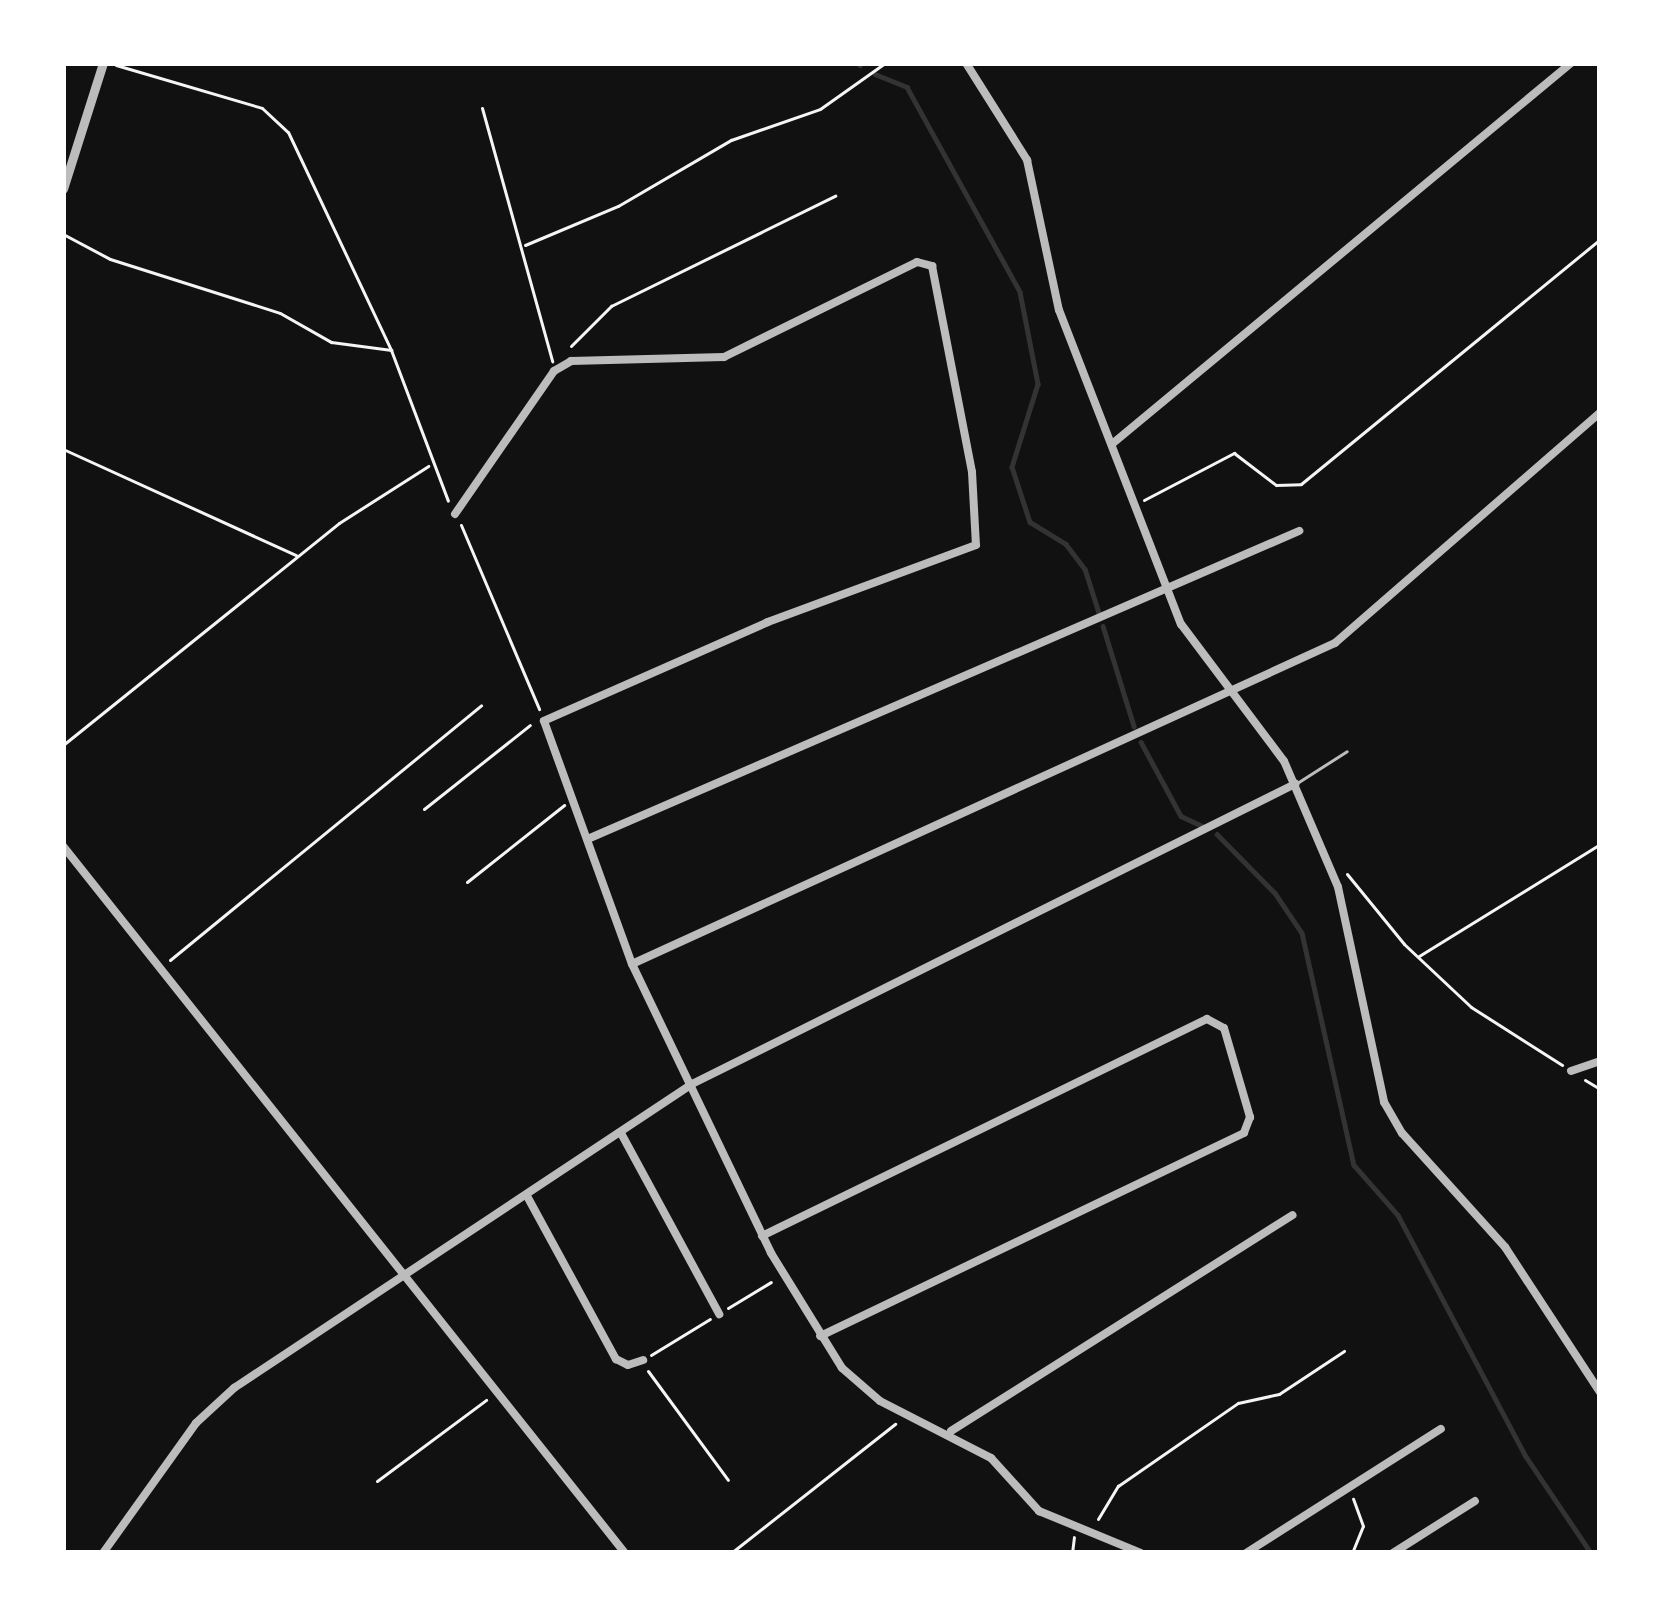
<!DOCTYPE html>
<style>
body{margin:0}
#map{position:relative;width:1663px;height:1616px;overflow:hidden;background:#111;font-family:Commissioner,sans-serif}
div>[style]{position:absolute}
.stream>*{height:4.5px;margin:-2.25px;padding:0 2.25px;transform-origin:2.25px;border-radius:2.25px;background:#333}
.path>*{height:3px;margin:-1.5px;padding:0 1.5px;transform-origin:1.5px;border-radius:1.5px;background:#f5f5f5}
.service>*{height:3px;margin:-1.5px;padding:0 1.5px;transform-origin:1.5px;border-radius:1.5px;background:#bcbcbc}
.minor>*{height:8px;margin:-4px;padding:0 4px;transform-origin:4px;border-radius:4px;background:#bcbcbc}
.tertiary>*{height:9px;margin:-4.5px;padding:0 4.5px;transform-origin:4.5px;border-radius:4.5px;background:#bcbcbc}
span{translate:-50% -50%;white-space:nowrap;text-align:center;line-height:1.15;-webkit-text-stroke:10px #fff;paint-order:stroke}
.frame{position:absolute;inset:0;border:66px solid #fff;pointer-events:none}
</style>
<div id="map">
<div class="stream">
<i style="left:858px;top:63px;width:3px;rotate:45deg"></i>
<i style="left:875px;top:74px;width:35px;rotate:22deg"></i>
<i style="left:907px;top:87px;width:234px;rotate:61.1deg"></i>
<i style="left:1020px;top:292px;width:94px;rotate:78.9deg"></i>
<i style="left:1038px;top:384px;width:87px;rotate:107.4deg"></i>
<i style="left:1012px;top:467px;width:58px;rotate:71.9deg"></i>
<i style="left:1030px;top:522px;width:42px;rotate:31.4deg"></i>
<i style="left:1066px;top:544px;width:31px;rotate:53deg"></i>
<i style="left:1085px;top:569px;width:49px;rotate:72.3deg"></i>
<i style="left:1103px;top:626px;width:105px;rotate:72.8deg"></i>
<i style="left:1141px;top:742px;width:84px;rotate:61.6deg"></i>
<i style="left:1181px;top:816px;width:23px;rotate:25deg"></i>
<i style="left:1217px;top:834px;width:83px;rotate:45.5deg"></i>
<i style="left:1275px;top:893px;width:48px;rotate:56deg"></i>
<i style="left:1302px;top:933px;width:238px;rotate:77.4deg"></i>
<i style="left:1354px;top:1165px;width:67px;rotate:48.7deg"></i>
<i style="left:1398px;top:1215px;width:272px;rotate:62.1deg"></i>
<i style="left:1525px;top:1455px;width:118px;rotate:56deg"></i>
</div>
<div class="path">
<i style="left:116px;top:65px;width:152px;rotate:16.4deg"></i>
<i style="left:262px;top:108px;width:35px;rotate:43deg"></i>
<i style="left:288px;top:132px;width:241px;rotate:64.7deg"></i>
<i style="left:391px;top:350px;width:161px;rotate:69.3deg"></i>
<i style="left:482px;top:108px;width:263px;rotate:74.5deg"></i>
<i style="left:63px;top:234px;width:53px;rotate:28deg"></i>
<i style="left:110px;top:259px;width:178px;rotate:17.6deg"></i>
<i style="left:280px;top:313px;width:59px;rotate:29.6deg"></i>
<i style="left:331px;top:342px;width:61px;rotate:7.6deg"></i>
<i style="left:525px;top:245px;width:101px;rotate:-22.8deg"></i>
<i style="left:618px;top:206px;width:131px;rotate:-30.3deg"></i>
<i style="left:731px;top:140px;width:94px;rotate:-19.2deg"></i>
<i style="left:820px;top:109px;width:80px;rotate:-35.3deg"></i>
<i style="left:571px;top:346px;width:57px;rotate:-45deg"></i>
<i style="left:611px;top:306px;width:250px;rotate:-26.2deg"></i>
<i style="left:63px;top:449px;width:256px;rotate:24.5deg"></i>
<i style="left:1144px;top:500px;width:102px;rotate:-27.6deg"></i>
<i style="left:1234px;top:453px;width:53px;rotate:37.3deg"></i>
<i style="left:1276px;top:485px;width:25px;rotate:-2deg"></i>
<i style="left:1301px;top:484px;width:387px;rotate:-39.3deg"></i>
<i style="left:461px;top:525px;width:200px;rotate:67deg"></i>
<i style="left:63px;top:745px;width:354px;rotate:-38.8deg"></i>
<i style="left:339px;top:523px;width:106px;rotate:-32.6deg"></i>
<i style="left:424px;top:809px;width:135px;rotate:-38.4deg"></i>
<i style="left:1347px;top:874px;width:90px;rotate:50.8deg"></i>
<i style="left:1404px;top:944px;width:92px;rotate:43.2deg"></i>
<i style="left:1471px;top:1007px;width:108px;rotate:32.5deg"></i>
<i style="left:467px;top:882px;width:124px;rotate:-38.4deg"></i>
<i style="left:1419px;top:956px;width:213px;rotate:-31.7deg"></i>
<i style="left:170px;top:960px;width:402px;rotate:-39.3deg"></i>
<i style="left:1585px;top:1080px;width:17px;rotate:31deg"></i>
<i style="left:728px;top:1308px;width:50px;rotate:-31.2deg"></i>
<i style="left:651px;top:1355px;width:69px;rotate:-31.4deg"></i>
<i style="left:648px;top:1371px;width:135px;rotate:53.7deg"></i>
<i style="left:377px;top:1481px;width:136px;rotate:-36.6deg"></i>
<i style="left:1098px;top:1519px;width:39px;rotate:-59deg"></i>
<i style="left:1118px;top:1486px;width:146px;rotate:-34.7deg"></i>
<i style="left:1238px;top:1403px;width:42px;rotate:-12.4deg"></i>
<i style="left:1279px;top:1394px;width:78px;rotate:-33.5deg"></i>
<i style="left:731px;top:1553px;width:209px;rotate:-38.2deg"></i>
<i style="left:1072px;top:1553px;width:16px;rotate:-83deg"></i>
<i style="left:1352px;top:1553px;width:29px;rotate:-68deg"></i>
<i style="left:1363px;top:1526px;width:29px;rotate:-110deg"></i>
</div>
<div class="service">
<i style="left:1297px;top:783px;width:59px;rotate:-32.6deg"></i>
</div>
<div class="minor">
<i style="left:966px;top:63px;width:115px;rotate:57.8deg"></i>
<i style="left:1027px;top:160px;width:153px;rotate:78deg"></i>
<i style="left:1059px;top:310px;width:337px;rotate:68.8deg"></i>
<i style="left:1181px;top:624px;width:171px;rotate:53.1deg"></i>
<i style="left:1284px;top:761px;width:137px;rotate:66.8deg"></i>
<i style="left:1338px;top:887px;width:220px;rotate:77.9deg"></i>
<i style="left:1384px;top:1102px;width:36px;rotate:60deg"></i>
<i style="left:1402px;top:1133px;width:154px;rotate:47.9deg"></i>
<i style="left:1505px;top:1247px;width:173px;rotate:56.8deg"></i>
<i style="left:1112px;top:444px;width:597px;rotate:-39.69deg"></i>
<i style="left:455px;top:514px;width:174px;rotate:-55.3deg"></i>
<i style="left:554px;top:371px;width:20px;rotate:-30deg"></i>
<i style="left:571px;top:361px;width:153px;rotate:-1.5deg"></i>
<i style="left:724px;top:357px;width:215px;rotate:-26.2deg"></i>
<i style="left:917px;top:262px;width:16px;rotate:15deg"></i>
<i style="left:932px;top:266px;width:210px;rotate:79deg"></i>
<i style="left:972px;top:472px;width:73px;rotate:86.9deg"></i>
<i style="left:976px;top:545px;width:222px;rotate:159.7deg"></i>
<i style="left:768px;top:622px;width:245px;rotate:156.2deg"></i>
<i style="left:544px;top:721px;width:258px;rotate:70.1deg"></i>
<i style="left:632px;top:964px;width:321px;rotate:64.3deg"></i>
<i style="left:771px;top:1253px;width:135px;rotate:58.3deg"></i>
<i style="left:842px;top:1368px;width:50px;rotate:41deg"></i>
<i style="left:880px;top:1401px;width:125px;rotate:27.2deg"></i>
<i style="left:991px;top:1458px;width:72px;rotate:47.8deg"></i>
<i style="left:1039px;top:1511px;width:110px;rotate:22.4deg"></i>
<i style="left:590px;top:838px;width:773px;rotate:-23.41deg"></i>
<i style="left:63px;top:846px;width:903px;rotate:51.52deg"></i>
<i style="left:632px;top:964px;width:773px;rotate:-24.54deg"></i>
<i style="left:1335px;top:643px;width:351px;rotate:-41deg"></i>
<i style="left:1571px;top:1071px;width:31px;rotate:-19deg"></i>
<i style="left:622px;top:1135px;width:204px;rotate:61.5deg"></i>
<i style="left:527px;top:1196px;width:186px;rotate:61.4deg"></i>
<i style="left:616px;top:1359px;width:13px;rotate:27deg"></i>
<i style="left:628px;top:1365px;width:16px;rotate:-18deg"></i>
<i style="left:762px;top:1236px;width:495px;rotate:-26deg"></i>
<i style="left:1207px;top:1019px;width:19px;rotate:28deg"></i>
<i style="left:1224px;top:1028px;width:93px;rotate:73.7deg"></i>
<i style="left:1250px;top:1117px;width:17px;rotate:111deg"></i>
<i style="left:1244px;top:1133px;width:470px;rotate:154.4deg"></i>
<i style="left:951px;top:1431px;width:404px;rotate:-32.3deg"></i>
<i style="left:103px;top:1553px;width:160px;rotate:-54.4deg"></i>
<i style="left:196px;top:1423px;width:52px;rotate:-42.6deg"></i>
<i style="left:234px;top:1388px;width:550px;rotate:-33.57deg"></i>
<i style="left:692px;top:1084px;width:674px;rotate:-26.45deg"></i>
<i style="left:1246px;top:1553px;width:231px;rotate:-32.5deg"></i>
<i style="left:1393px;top:1553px;width:97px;rotate:-32.4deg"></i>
</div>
<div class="tertiary">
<i style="left:63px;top:189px;width:132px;rotate:-72.4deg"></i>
</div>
<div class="frame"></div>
</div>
